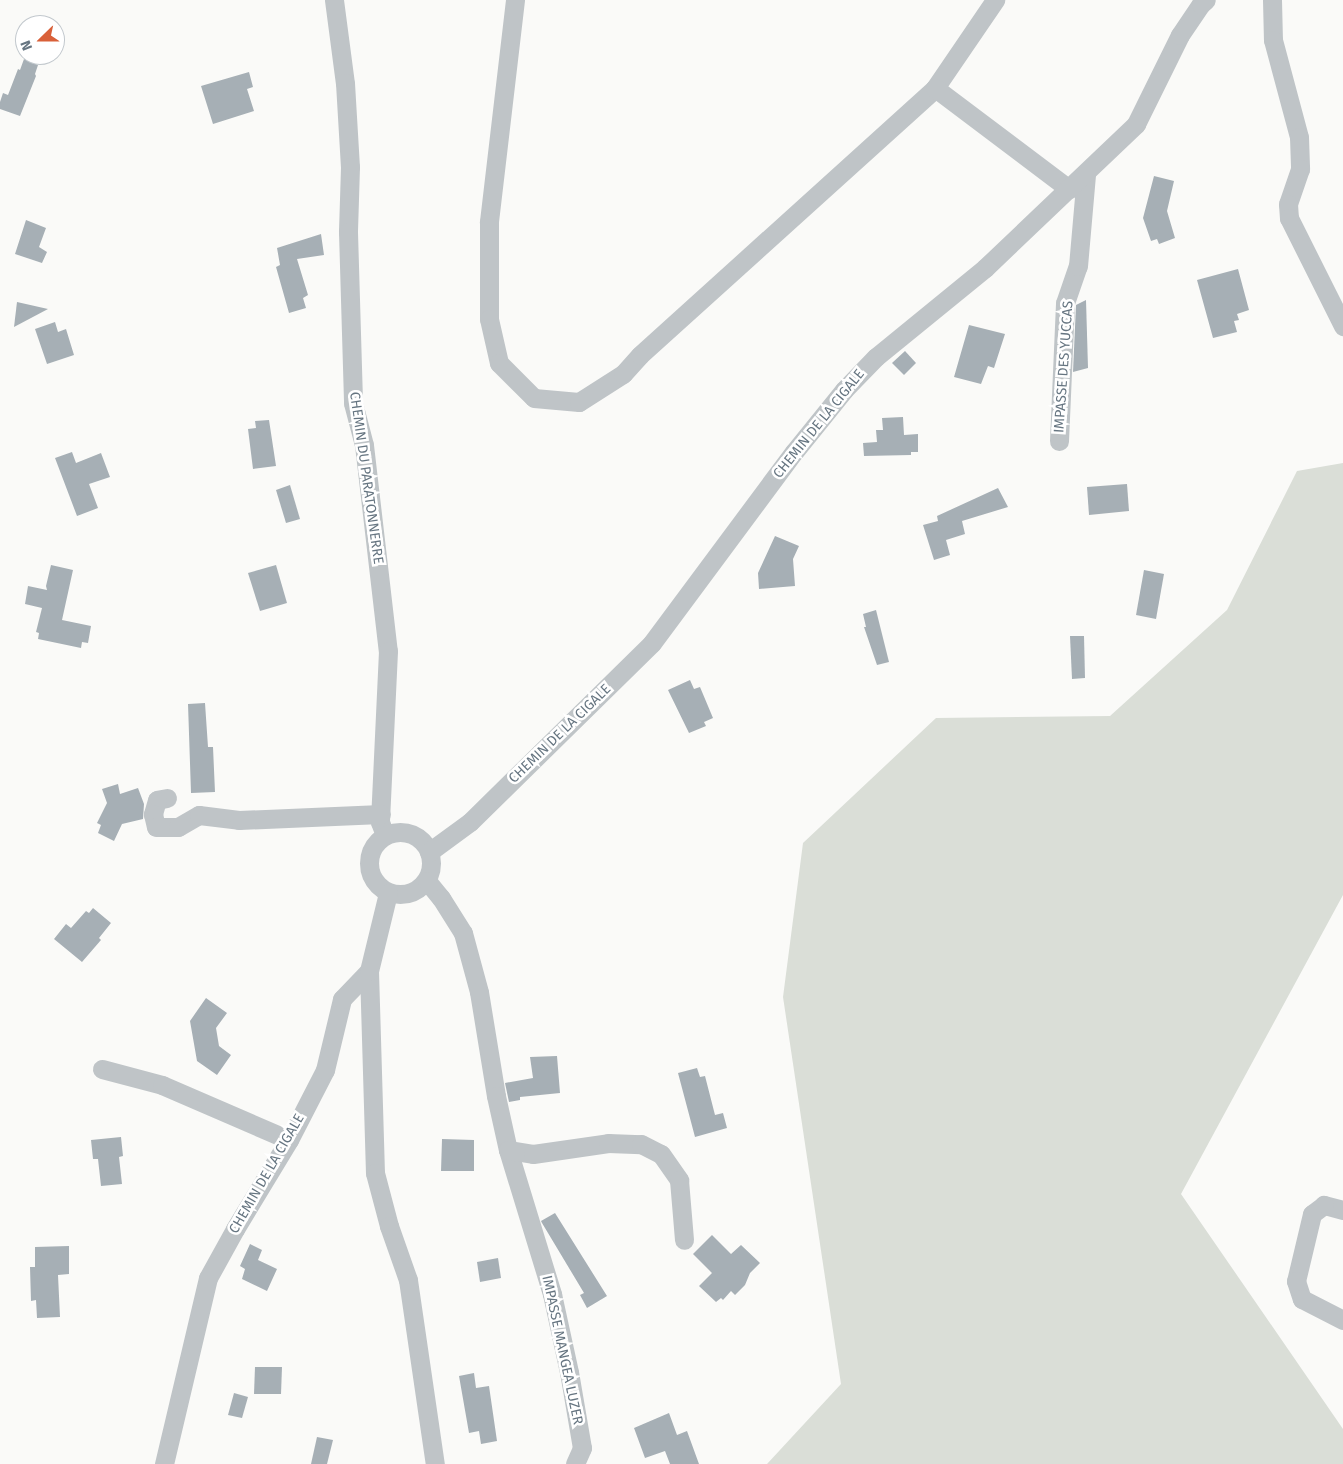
<!DOCTYPE html>
<style>
body{margin:0}
#map{position:relative;width:1343px;height:1464px;overflow:hidden;background:#fafaf8;font-family:"Fira Sans",sans-serif}
div>[style]{position:absolute}
.green>*{inset:0;background:#daded7}
.building>*{inset:0;background:#a6afb5}
.minor>*{height:19px;margin:-9.5px;padding:0 9.5px;transform-origin:9.5px;border-radius:9.5px;background:#bfc4c7}
.minor>.ring{margin:-9.5px;padding:0;box-sizing:content-box;background:none;border:19px solid #bfc4c7;border-radius:50%}
span{translate:-50% -50%;white-space:nowrap;text-align:center;line-height:1.15;-webkit-text-stroke:5px #fff;paint-order:stroke}
.street-label{font-size:14px;color:#667581}
.north{position:absolute;left:15px;top:15px;width:50px;height:50px;box-sizing:border-box;background:#fff;border:1px solid #c2c8cd;border-radius:50%;rotate:248deg;font-size:14px;font-weight:700;line-height:20px;text-align:center;color:#667581}
.north::after{content:'';display:block;margin:auto;width:18px;height:22px;background:#d96039;clip-path:polygon(50% 0,100% 100%,50% 72%,0 100%)}
</style>
<div id="map">
<div class="green">
<i style="clip-path:polygon(1343px 463px,1343px 895px,1181px 1194px,1343px 1429px,1343px 1464px,767px 1464px,841px 1384px,783px 997px,803px 843px,936px 718px,1110px 716px,1227px 610px,1297px 471px)"></i>
</div>
<div class="building">
<i style="clip-path:polygon(24px 59px,38px 65px,35px 74px,36px 76px,20px 116px,0 109px,0 102px,3px 93px,8px 95px,18px 69px,20px 70px)"></i>
<i style="clip-path:polygon(249px 72px,253px 87px,247px 89px,254px 111px,213px 124px,201px 86px)"></i>
<i style="clip-path:polygon(1154px 176px,1174px 181px,1167px 211px,1175px 238px,1159px 244px,1157px 239px,1151px 241px,1143px 218px)"></i>
<i style="clip-path:polygon(26px 220px,46px 228px,39px 247px,47px 252px,42px 263px,15px 254px)"></i>
<i style="clip-path:polygon(321px 234px,324px 255px,297px 259px,308px 295px,303px 298px,306px 308px,289px 313px,276px 267px,280px 265px,277px 248px)"></i>
<i style="clip-path:polygon(1238px 269px,1249px 310px,1237px 314px,1239px 320px,1234px 321px,1237px 332px,1213px 338px,1197px 280px)"></i>
<i style="clip-path:polygon(1086px 300px,1088px 368px,1073px 372px,1076px 305px)"></i>
<i style="clip-path:polygon(17px 302px,48px 309px,14px 327px)"></i>
<i style="clip-path:polygon(55px 322px,58px 332px,66px 329px,74px 355px,47px 364px,35px 329px)"></i>
<i style="clip-path:polygon(969px 325px,1005px 334px,994px 368px,988px 366px,981px 384px,954px 377px)"></i>
<i style="clip-path:polygon(905px 351px,916px 363px,904px 375px,892px 363px)"></i>
<i style="clip-path:polygon(903px 417px,904px 435px,918px 434px,918px 452px,911px 452px,911px 455px,864px 456px,863px 443px,877px 442px,876px 430px,883px 430px,882px 418px)"></i>
<i style="clip-path:polygon(269px 420px,276px 466px,253px 469px,248px 429px,256px 428px,255px 421px)"></i>
<i style="clip-path:polygon(72px 452px,76px 463px,101px 453px,110px 477px,89px 484px,98px 508px,77px 516px,55px 458px)"></i>
<i style="clip-path:polygon(1127px 484px,1129px 511px,1089px 515px,1087px 487px)"></i>
<i style="clip-path:polygon(290px 485px,300px 519px,286px 523px,276px 490px)"></i>
<i style="clip-path:polygon(998px 488px,1008px 507px,962px 521px,965px 534px,946px 540px,950px 555px,934px 560px,923px 525px,938px 521px,937px 516px)"></i>
<i style="clip-path:polygon(775px 536px,799px 546px,793px 559px,795px 586px,759px 589px,758px 573px)"></i>
<i style="clip-path:polygon(51px 565px,73px 570px,62px 620px,91px 626px,88px 643px,82px 642px,81px 648px,38px 639px,39px 633px,36px 632px,42px 608px,25px 604px,28px 586px,47px 590px,46px 586px)"></i>
<i style="clip-path:polygon(276px 565px,287px 603px,260px 611px,248px 573px)"></i>
<i style="clip-path:polygon(1144px 570px,1164px 574px,1156px 619px,1136px 615px)"></i>
<i style="clip-path:polygon(876px 610px,889px 662px,877px 665px,864px 627px,866px 627px,863px 614px)"></i>
<i style="clip-path:polygon(1070px 636px,1084px 636px,1085px 678px,1072px 679px)"></i>
<i style="clip-path:polygon(690px 680px,694px 689px,700px 687px,713px 718px,704px 722px,706px 726px,689px 733px,668px 690px)"></i>
<i style="clip-path:polygon(205px 703px,208px 747px,213px 747px,215px 792px,191px 793px,188px 704px)"></i>
<i style="clip-path:polygon(118px 784px,120px 794px,138px 788px,144px 804px,143px 819px,122px 824px,114px 841px,98px 833px,101px 825px,97px 823px,107px 803px,102px 789px)"></i>
<i style="clip-path:polygon(93px 908px,111px 923px,99px 938px,101px 940px,82px 962px,54px 939px,66px 924px,71px 928px,86px 911px,89px 913px)"></i>
<i style="clip-path:polygon(206px 998px,227px 1013px,216px 1028px,219px 1046px,231px 1055px,217px 1075px,197px 1061px,190px 1021px)"></i>
<i style="clip-path:polygon(557px 1056px,560px 1093px,520px 1097px,520px 1100px,509px 1102px,505px 1083px,533px 1078px,530px 1057px)"></i>
<i style="clip-path:polygon(697px 1068px,700px 1077px,705px 1076px,715px 1115px,723px 1113px,727px 1128px,695px 1137px,678px 1073px)"></i>
<i style="clip-path:polygon(121px 1137px,123px 1156px,119px 1157px,122px 1184px,101px 1186px,98px 1159px,93px 1159px,91px 1140px)"></i>
<i style="clip-path:polygon(442px 1139px,474px 1140px,474px 1171px,441px 1171px)"></i>
<i style="clip-path:polygon(555px 1213px,607px 1296px,587px 1308px,580px 1295px,584px 1293px,542px 1223px,541px 1221px)"></i>
<i style="clip-path:polygon(712px 1235px,731px 1254px,741px 1245px,760px 1263px,750px 1273px,745px 1285px,735px 1295px,731px 1291px,723px 1300px,721px 1298px,716px 1302px,699px 1286px,712px 1273px,693px 1254px)"></i>
<i style="clip-path:polygon(250px 1244px,262px 1250px,258px 1260px,277px 1269px,267px 1291px,242px 1279px,245px 1269px,240px 1266px)"></i>
<i style="clip-path:polygon(69px 1246px,69px 1274px,58px 1275px,60px 1317px,37px 1318px,36px 1300px,31px 1301px,30px 1267px,35px 1267px,35px 1247px)"></i>
<i style="clip-path:polygon(498px 1258px,501px 1278px,480px 1282px,477px 1262px)"></i>
<i style="clip-path:polygon(255px 1367px,282px 1367px,281px 1394px,254px 1394px)"></i>
<i style="clip-path:polygon(474px 1373px,476px 1388px,489px 1386px,497px 1441px,481px 1444px,479px 1431px,469px 1433px,459px 1376px)"></i>
<i style="clip-path:polygon(234px 1393px,248px 1397px,242px 1418px,228px 1415px)"></i>
<i style="clip-path:polygon(669px 1413px,677px 1435px,687px 1431px,699px 1464px,670px 1464px,665px 1451px,645px 1458px,634px 1428px)"></i>
<i style="clip-path:polygon(317px 1437px,333px 1440px,327px 1464px,311px 1464px)"></i>
</div>
<div class="minor">
<i style="left:334px;top:0;width:84px;rotate:82.5deg"></i>
<i style="left:345px;top:83px;width:84px;rotate:86.6deg"></i>
<i style="left:350px;top:167px;width:65px;rotate:91.8deg"></i>
<i style="left:348px;top:232px;width:171px;rotate:88.3deg"></i>
<i style="left:353px;top:403px;width:43px;rotate:75.3deg"></i>
<i style="left:364px;top:445px;width:207px;rotate:83.4deg"></i>
<i style="left:388px;top:651px;width:171px;rotate:92.7deg"></i>
<i style="left:380px;top:822px;width:14px;rotate:69deg"></i>
<i style="left:515px;top:0;width:224px;rotate:96.7deg"></i>
<i style="left:489px;top:222px;width:97px;rotate:90deg"></i>
<i style="left:489px;top:319px;width:45px;rotate:77.2deg"></i>
<i style="left:499px;top:363px;width:49px;rotate:45deg"></i>
<i style="left:534px;top:398px;width:45px;rotate:5.1deg"></i>
<i style="left:579px;top:402px;width:52px;rotate:-32.5deg"></i>
<i style="left:623px;top:374px;width:25px;rotate:-48deg"></i>
<i style="left:640px;top:355px;width:398px;rotate:-42.1deg"></i>
<i style="left:935px;top:88px;width:107px;rotate:-55.7deg"></i>
<i style="left:1272px;top:0;width:40px;rotate:88.6deg"></i>
<i style="left:1273px;top:40px;width:100px;rotate:75deg"></i>
<i style="left:1299px;top:137px;width:32px;rotate:88deg"></i>
<i style="left:1300px;top:169px;width:37px;rotate:109deg"></i>
<i style="left:1288px;top:204px;width:14px;rotate:86deg"></i>
<i style="left:1289px;top:218px;width:121px;rotate:63.4deg"></i>
<i style="left:935px;top:88px;width:168px;rotate:37deg"></i>
<i style="left:1059px;top:441px;width:138px;rotate:-87.5deg"></i>
<i style="left:1065px;top:303px;width:39px;rotate:-71deg"></i>
<i style="left:1078px;top:266px;width:92px;rotate:-85deg"></i>
<i style="left:167px;top:798px;width:10px;rotate:169deg"></i>
<i style="left:157px;top:800px;width:15px;rotate:106deg"></i>
<i style="left:153px;top:814px;width:13px;rotate:77deg"></i>
<i style="left:156px;top:827px;width:22px"></i>
<i style="left:178px;top:827px;width:24px;rotate:-30deg"></i>
<i style="left:199px;top:815px;width:40px;rotate:7.1deg"></i>
<i style="left:239px;top:820px;width:142px;rotate:-2.4deg"></i>
<i class="ring" style="left:369px;top:832px;width:43px;height:43px"></i>
<i style="left:429px;top:852px;width:51px;rotate:-36.2deg"></i>
<i style="left:470px;top:822px;width:255px;rotate:-44.5deg"></i>
<i style="left:652px;top:643px;width:238px;rotate:-53.4deg"></i>
<i style="left:794px;top:452px;width:80px;rotate:-51.1deg"></i>
<i style="left:844px;top:390px;width:46px;rotate:-45.9deg"></i>
<i style="left:876px;top:357px;width:141px;rotate:-39.2deg"></i>
<i style="left:985px;top:268px;width:209px;rotate:-43.6deg"></i>
<i style="left:1136px;top:124px;width:99px;rotate:-63.7deg"></i>
<i style="left:1180px;top:35px;width:37px;rotate:-56deg"></i>
<i style="left:1201px;top:4px;width:6px;rotate:-39deg"></i>
<i style="left:427px;top:881px;width:22px;rotate:51deg"></i>
<i style="left:441px;top:898px;width:41px;rotate:57.8deg"></i>
<i style="left:463px;top:933px;width:61px;rotate:74.8deg"></i>
<i style="left:479px;top:992px;width:105px;rotate:80.7deg"></i>
<i style="left:496px;top:1096px;width:55px;rotate:77.5deg"></i>
<i style="left:508px;top:1150px;width:151px;rotate:73deg"></i>
<i style="left:552px;top:1294px;width:80px;rotate:77.7deg"></i>
<i style="left:569px;top:1372px;width:77px;rotate:80.3deg"></i>
<i style="left:582px;top:1448px;width:17px;rotate:114deg"></i>
<i style="left:369px;top:971px;width:202px;rotate:88.3deg"></i>
<i style="left:375px;top:1173px;width:55px;rotate:75.2deg"></i>
<i style="left:389px;top:1226px;width:57px;rotate:70.6deg"></i>
<i style="left:408px;top:1280px;width:186px;rotate:81.7deg"></i>
<i style="left:102px;top:1069px;width:62px;rotate:14.9deg"></i>
<i style="left:162px;top:1085px;width:138px;rotate:23.4deg"></i>
<i style="left:508px;top:1150px;width:25px;rotate:9deg"></i>
<i style="left:533px;top:1154px;width:76px;rotate:-8.3deg"></i>
<i style="left:608px;top:1143px;width:33px;rotate:2deg"></i>
<i style="left:641px;top:1144px;width:22px;rotate:27deg"></i>
<i style="left:661px;top:1154px;width:32px;rotate:55deg"></i>
<i style="left:679px;top:1180px;width:60px;rotate:85.2deg"></i>
<i style="left:1343px;top:1210px;width:20px;rotate:-165deg"></i>
<i style="left:1324px;top:1205px;width:15px;rotate:143deg"></i>
<i style="left:1312px;top:1214px;width:69px;rotate:103.4deg"></i>
<i style="left:1296px;top:1281px;width:19px;rotate:72deg"></i>
<i style="left:1302px;top:1299px;width:46px;rotate:27.1deg"></i>
<i style="left:164px;top:1464px;width:191px;rotate:-76.7deg"></i>
<i style="left:208px;top:1278px;width:56px;rotate:-61.1deg"></i>
<i style="left:235px;top:1229px;width:104px;rotate:-58.8deg"></i>
<i style="left:289px;top:1140px;width:79px;rotate:-62.8deg"></i>
<i style="left:325px;top:1070px;width:73px;rotate:-76.5deg"></i>
<i style="left:342px;top:999px;width:39px;rotate:-46deg"></i>
<i style="left:369px;top:971px;width:80px;rotate:-76.3deg"></i>
</div>
<div class="street-label">
<span style="left:1064px;top:367px;rotate:-86deg">IMPASSE DES YUCCAS</span>
<span style="left:819px;top:424px;rotate:-51deg">CHEMIN DE LA CIGALE</span>
<span style="left:366px;top:478px;rotate:82deg">CHEMIN DU PARATONNERRE</span>
<span style="left:560px;top:734px;rotate:-44deg">CHEMIN DE LA CIGALE</span>
<span style="left:267px;top:1174px;rotate:-60deg">CHEMIN DE LA CIGALE</span>
<span style="left:562px;top:1350px;rotate:78deg">IMPASSE MANGEA LUZER</span>
</div>
<div class="north">N</div>
</div>
